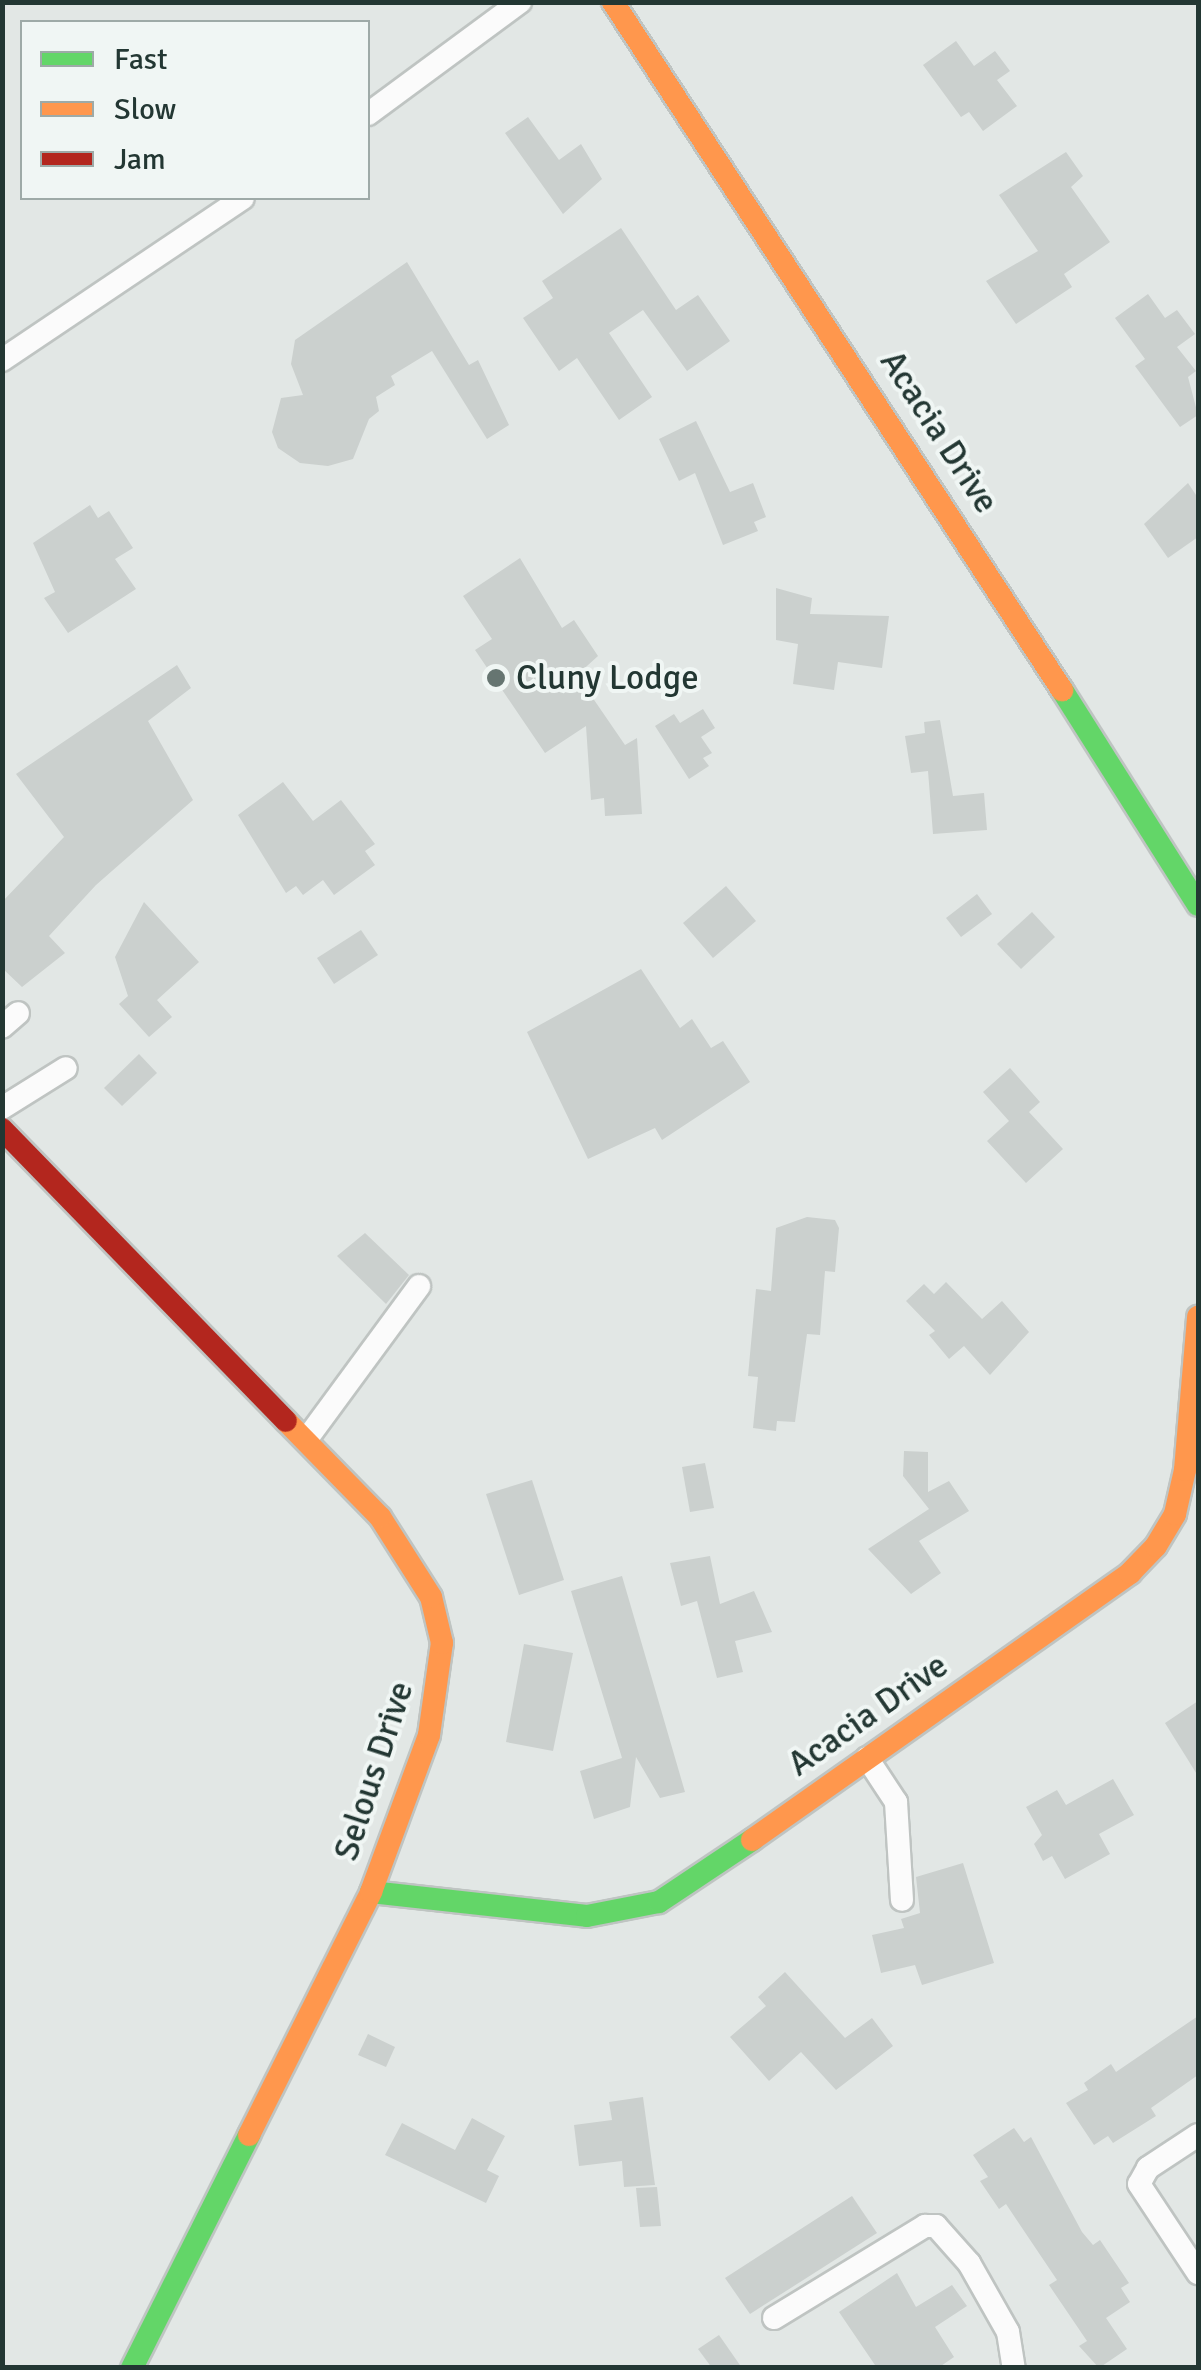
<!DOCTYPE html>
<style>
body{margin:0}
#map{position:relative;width:1201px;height:2370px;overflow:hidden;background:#e2e7e5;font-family:Signika,sans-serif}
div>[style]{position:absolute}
.building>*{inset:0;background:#cbd0ce}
.roads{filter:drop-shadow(2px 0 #bfc4c2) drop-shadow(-2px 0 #bfc4c2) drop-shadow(0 2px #bfc4c2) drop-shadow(0 -2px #bfc4c2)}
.street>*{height:22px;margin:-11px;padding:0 11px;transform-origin:11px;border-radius:11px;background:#fbfbfb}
.fast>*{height:22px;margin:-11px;padding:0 11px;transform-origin:11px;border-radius:11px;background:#63d668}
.slow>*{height:22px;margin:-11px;padding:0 11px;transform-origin:11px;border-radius:11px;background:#ff974d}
.jam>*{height:22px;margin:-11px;padding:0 11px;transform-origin:11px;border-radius:11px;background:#b3261e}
.dots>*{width:28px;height:28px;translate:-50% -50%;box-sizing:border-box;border:5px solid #f0f6f4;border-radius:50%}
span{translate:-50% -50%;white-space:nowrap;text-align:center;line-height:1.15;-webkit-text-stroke:8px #f0f6f4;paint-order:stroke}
.street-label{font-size:35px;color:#233733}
.poi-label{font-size:35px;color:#233733}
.left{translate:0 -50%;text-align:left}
.frame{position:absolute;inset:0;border:5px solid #233733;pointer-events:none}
.legend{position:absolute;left:20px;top:20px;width:350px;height:180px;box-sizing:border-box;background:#f0f6f4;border:2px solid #9eaaa7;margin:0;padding:12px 18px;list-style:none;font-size:30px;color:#233733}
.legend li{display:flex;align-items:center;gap:20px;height:50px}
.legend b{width:50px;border:2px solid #9eaaa7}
</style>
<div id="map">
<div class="building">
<i style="clip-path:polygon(956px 41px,974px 66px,995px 51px,1010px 71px,997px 80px,1017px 106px,983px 131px,969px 112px,961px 117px,923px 65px)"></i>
<i style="clip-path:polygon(528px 117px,559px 160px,581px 144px,602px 179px,563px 214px,505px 133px)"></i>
<i style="clip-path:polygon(1066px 152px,1083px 176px,1071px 187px,1110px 242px,1064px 274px,1072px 287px,1016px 324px,986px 281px,1038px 251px,999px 195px)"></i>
<i style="clip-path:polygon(621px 228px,676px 310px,698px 295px,730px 341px,687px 371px,643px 310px,609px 333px,652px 397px,619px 420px,577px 358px,559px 371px,523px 318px,553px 298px,542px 281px)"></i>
<i style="clip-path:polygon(407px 262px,469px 365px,478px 360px,509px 425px,487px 439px,432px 351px,391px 376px,395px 385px,376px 397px,379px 411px,369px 419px,353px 459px,328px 466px,300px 463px,278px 448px,272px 432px,281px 398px,303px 395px,291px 364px,295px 340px)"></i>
<i style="clip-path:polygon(1148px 294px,1165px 318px,1177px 310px,1195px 334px,1177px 347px,1196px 371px,1188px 377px,1198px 415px,1180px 427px,1135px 366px,1145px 359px,1115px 318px)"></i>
<i style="clip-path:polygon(696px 421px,730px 492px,753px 483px,766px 517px,754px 522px,758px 531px,723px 545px,695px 473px,679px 481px,659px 439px)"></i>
<i style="clip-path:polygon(1188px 483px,1198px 498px,1198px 537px,1168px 558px,1144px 524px)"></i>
<i style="clip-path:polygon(90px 505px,98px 518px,109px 511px,133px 548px,115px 559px,136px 589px,68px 633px,44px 598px,55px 592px,33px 543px)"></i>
<i style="clip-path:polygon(520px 558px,562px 628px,574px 620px,598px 656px,577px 675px,625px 745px,637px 738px,642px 814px,605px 816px,604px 798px,591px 800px,586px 726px,545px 753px,475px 650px,492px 639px,463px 596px)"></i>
<i style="clip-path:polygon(776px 588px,812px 598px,810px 614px,889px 616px,882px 668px,838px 662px,834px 690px,793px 684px,798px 644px,776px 640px)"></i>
<i style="clip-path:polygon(177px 665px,191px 688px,148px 721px,193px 800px,96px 885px,49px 936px,65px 953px,22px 987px,2px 968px,2px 902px,64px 837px,16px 774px)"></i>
<i style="clip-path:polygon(703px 709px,715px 728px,701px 737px,712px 753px,703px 758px,709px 766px,689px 779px,655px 726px,674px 714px,680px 723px)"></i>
<i style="clip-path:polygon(940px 720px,953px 796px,984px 793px,987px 830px,933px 834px,928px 771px,911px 773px,905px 736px,925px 733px,924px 722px)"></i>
<i style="clip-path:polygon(283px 782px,313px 821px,341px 800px,375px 844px,365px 851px,375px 865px,334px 895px,323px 880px,303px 895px,296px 886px,286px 893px,238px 815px)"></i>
<i style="clip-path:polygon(726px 886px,756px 921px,713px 958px,683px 923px)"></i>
<i style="clip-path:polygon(977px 894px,992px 914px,961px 937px,946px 918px)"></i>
<i style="clip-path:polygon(144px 902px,199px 962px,157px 1000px,172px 1017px,149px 1037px,119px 1004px,128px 996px,115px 957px)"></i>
<i style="clip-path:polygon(1032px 912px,1055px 937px,1021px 969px,997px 944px)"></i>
<i style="clip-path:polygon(361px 930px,378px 955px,334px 984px,317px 958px)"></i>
<i style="clip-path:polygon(641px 969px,680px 1028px,692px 1019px,711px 1048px,723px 1041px,750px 1082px,662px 1140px,655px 1128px,588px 1159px,527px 1032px)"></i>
<i style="clip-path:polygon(139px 1054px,157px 1073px,122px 1106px,104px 1088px)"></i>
<i style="clip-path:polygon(1010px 1068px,1040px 1102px,1029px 1112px,1063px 1149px,1026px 1183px,987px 1141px,1009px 1121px,983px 1092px)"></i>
<i style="clip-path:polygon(807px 1217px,835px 1220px,839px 1228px,835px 1272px,825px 1271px,820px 1335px,807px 1334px,795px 1422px,777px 1421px,776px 1431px,753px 1428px,758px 1377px,748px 1376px,756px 1289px,771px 1291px,776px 1228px)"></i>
<i style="clip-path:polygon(365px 1233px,409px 1275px,386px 1304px,337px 1256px)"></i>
<i style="clip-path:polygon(946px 1282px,982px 1319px,1002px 1301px,1029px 1332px,990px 1375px,964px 1346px,949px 1359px,929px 1335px,935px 1331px,906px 1301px,924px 1284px,934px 1294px)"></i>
<i style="clip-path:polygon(904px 1451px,928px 1452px,928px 1492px,949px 1481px,969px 1511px,919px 1541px,941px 1573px,911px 1594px,868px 1549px,929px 1509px,903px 1476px)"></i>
<i style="clip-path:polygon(705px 1463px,714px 1508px,690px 1512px,682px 1467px)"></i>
<i style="clip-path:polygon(532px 1480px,564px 1580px,519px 1595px,486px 1494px)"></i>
<i style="clip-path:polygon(710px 1556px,720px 1604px,754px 1591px,772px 1632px,735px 1641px,743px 1672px,717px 1678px,697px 1601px,681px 1606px,670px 1563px)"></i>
<i style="clip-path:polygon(622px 1576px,685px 1792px,660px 1798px,636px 1757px,630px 1807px,594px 1819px,580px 1771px,622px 1758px,571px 1591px)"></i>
<i style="clip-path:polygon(524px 1644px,573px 1653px,553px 1751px,506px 1742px)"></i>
<i style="clip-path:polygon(1198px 1701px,1198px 1776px,1165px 1723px)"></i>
<i style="clip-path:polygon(1113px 1779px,1134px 1815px,1099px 1834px,1110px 1854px,1065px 1879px,1052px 1856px,1043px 1861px,1034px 1844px,1042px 1835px,1026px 1807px,1057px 1790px,1066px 1805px)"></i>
<i style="clip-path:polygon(963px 1863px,994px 1963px,922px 1985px,915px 1965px,881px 1973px,872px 1935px,904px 1928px,901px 1919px,920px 1913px,916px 1877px)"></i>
<i style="clip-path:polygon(785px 1972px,845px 2038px,872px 2018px,893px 2046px,836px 2090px,801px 2052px,769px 2081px,730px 2037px,766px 2006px,758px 1997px)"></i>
<i style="clip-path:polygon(1198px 2016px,1198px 2075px,1151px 2108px,1156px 2116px,1113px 2143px,1108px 2136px,1094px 2145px,1066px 2103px,1088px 2090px,1084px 2083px,1111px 2064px,1116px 2072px)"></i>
<i style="clip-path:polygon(368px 2034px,395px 2047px,386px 2067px,358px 2055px)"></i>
<i style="clip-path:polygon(643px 2097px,655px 2185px,624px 2187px,622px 2161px,579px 2166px,574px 2125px,612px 2120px,609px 2102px)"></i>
<i style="clip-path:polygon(472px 2118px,505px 2136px,487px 2170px,499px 2176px,486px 2203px,385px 2155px,402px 2123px,455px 2150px)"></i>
<i style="clip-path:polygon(1014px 2128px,1024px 2142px,1031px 2137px,1082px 2232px,1093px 2245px,1100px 2240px,1129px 2283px,1121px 2288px,1130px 2302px,1106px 2318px,1127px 2349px,1099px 2368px,1079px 2346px,1087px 2341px,1049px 2285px,1057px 2280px,1006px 2204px,999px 2209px,980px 2181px,988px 2177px,973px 2155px)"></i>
<i style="clip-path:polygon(657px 2187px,661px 2226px,640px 2227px,636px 2188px)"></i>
<i style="clip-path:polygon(852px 2196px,877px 2233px,750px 2314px,725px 2278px)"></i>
<i style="clip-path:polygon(897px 2273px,916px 2307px,952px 2285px,967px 2306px,935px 2327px,954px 2357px,938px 2368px,877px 2368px,839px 2312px)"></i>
<i style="clip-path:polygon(719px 2335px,742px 2368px,712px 2368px,698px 2349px)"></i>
</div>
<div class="roads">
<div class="street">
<i style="left:368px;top:114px;width:189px;rotate:-36.4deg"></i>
<i style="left:2px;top:360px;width:290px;rotate:-33.9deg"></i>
<i style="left:2px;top:1027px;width:21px;rotate:-41deg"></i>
<i style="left:2px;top:1108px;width:75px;rotate:-32deg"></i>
<i style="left:306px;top:1440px;width:191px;rotate:-53.7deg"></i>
<i style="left:867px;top:1758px;width:53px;rotate:56.6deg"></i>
<i style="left:896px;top:1802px;width:98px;rotate:86.5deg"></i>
<i style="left:1198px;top:2135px;width:60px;rotate:146.6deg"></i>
<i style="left:1148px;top:2168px;width:18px;rotate:119deg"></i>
<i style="left:1139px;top:2184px;width:107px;rotate:56.5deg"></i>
<i style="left:774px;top:2318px;width:177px;rotate:-31.4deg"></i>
<i style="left:925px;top:2226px;width:11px"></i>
<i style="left:936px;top:2226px;width:50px;rotate:48.3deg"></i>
<i style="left:969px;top:2263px;width:79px;rotate:60.5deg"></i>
<i style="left:1008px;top:2332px;width:36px;rotate:81deg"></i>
</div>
<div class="fast">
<i style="left:1062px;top:690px;width:254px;rotate:57.7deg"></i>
<i style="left:371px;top:1892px;width:217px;rotate:6.3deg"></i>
<i style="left:587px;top:1916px;width:73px;rotate:-11deg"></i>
<i style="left:659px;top:1902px;width:112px;rotate:-33.7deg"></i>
<i style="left:132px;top:2368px;width:261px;rotate:-63.3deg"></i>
</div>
<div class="slow">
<i style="left:613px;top:2px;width:822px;rotate:56.87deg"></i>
<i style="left:752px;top:1840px;width:463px;rotate:-35.2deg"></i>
<i style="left:1130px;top:1573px;width:37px;rotate:-46deg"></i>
<i style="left:1156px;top:1546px;width:37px;rotate:-59deg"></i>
<i style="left:1175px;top:1514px;width:45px;rotate:-77.2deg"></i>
<i style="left:1185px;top:1470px;width:154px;rotate:-85.1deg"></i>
<i style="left:249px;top:2135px;width:272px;rotate:-63.3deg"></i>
<i style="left:371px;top:1892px;width:167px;rotate:-69.7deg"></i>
<i style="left:429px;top:1735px;width:93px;rotate:-82deg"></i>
<i style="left:442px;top:1643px;width:47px;rotate:-103.4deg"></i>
<i style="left:431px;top:1597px;width:95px;rotate:-122.5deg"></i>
<i style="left:380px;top:1517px;width:134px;rotate:-134.4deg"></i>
</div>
<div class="jam">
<i style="left:2px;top:1129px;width:407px;rotate:45.8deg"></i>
</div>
</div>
<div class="dots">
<i style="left:496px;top:678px;background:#667571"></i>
</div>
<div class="street-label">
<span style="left:939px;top:432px;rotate:57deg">Acacia Drive</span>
<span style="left:868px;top:1715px;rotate:-35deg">Acacia Drive</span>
<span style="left:374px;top:1771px;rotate:-72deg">Selous Drive</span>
</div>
<div class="poi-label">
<span class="left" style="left:516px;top:678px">Cluny Lodge</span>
</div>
<div class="frame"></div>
<ul class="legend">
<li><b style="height:12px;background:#63d668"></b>Fast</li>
<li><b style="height:12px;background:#ff974d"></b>Slow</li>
<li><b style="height:12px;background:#b3261e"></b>Jam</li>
</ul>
</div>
